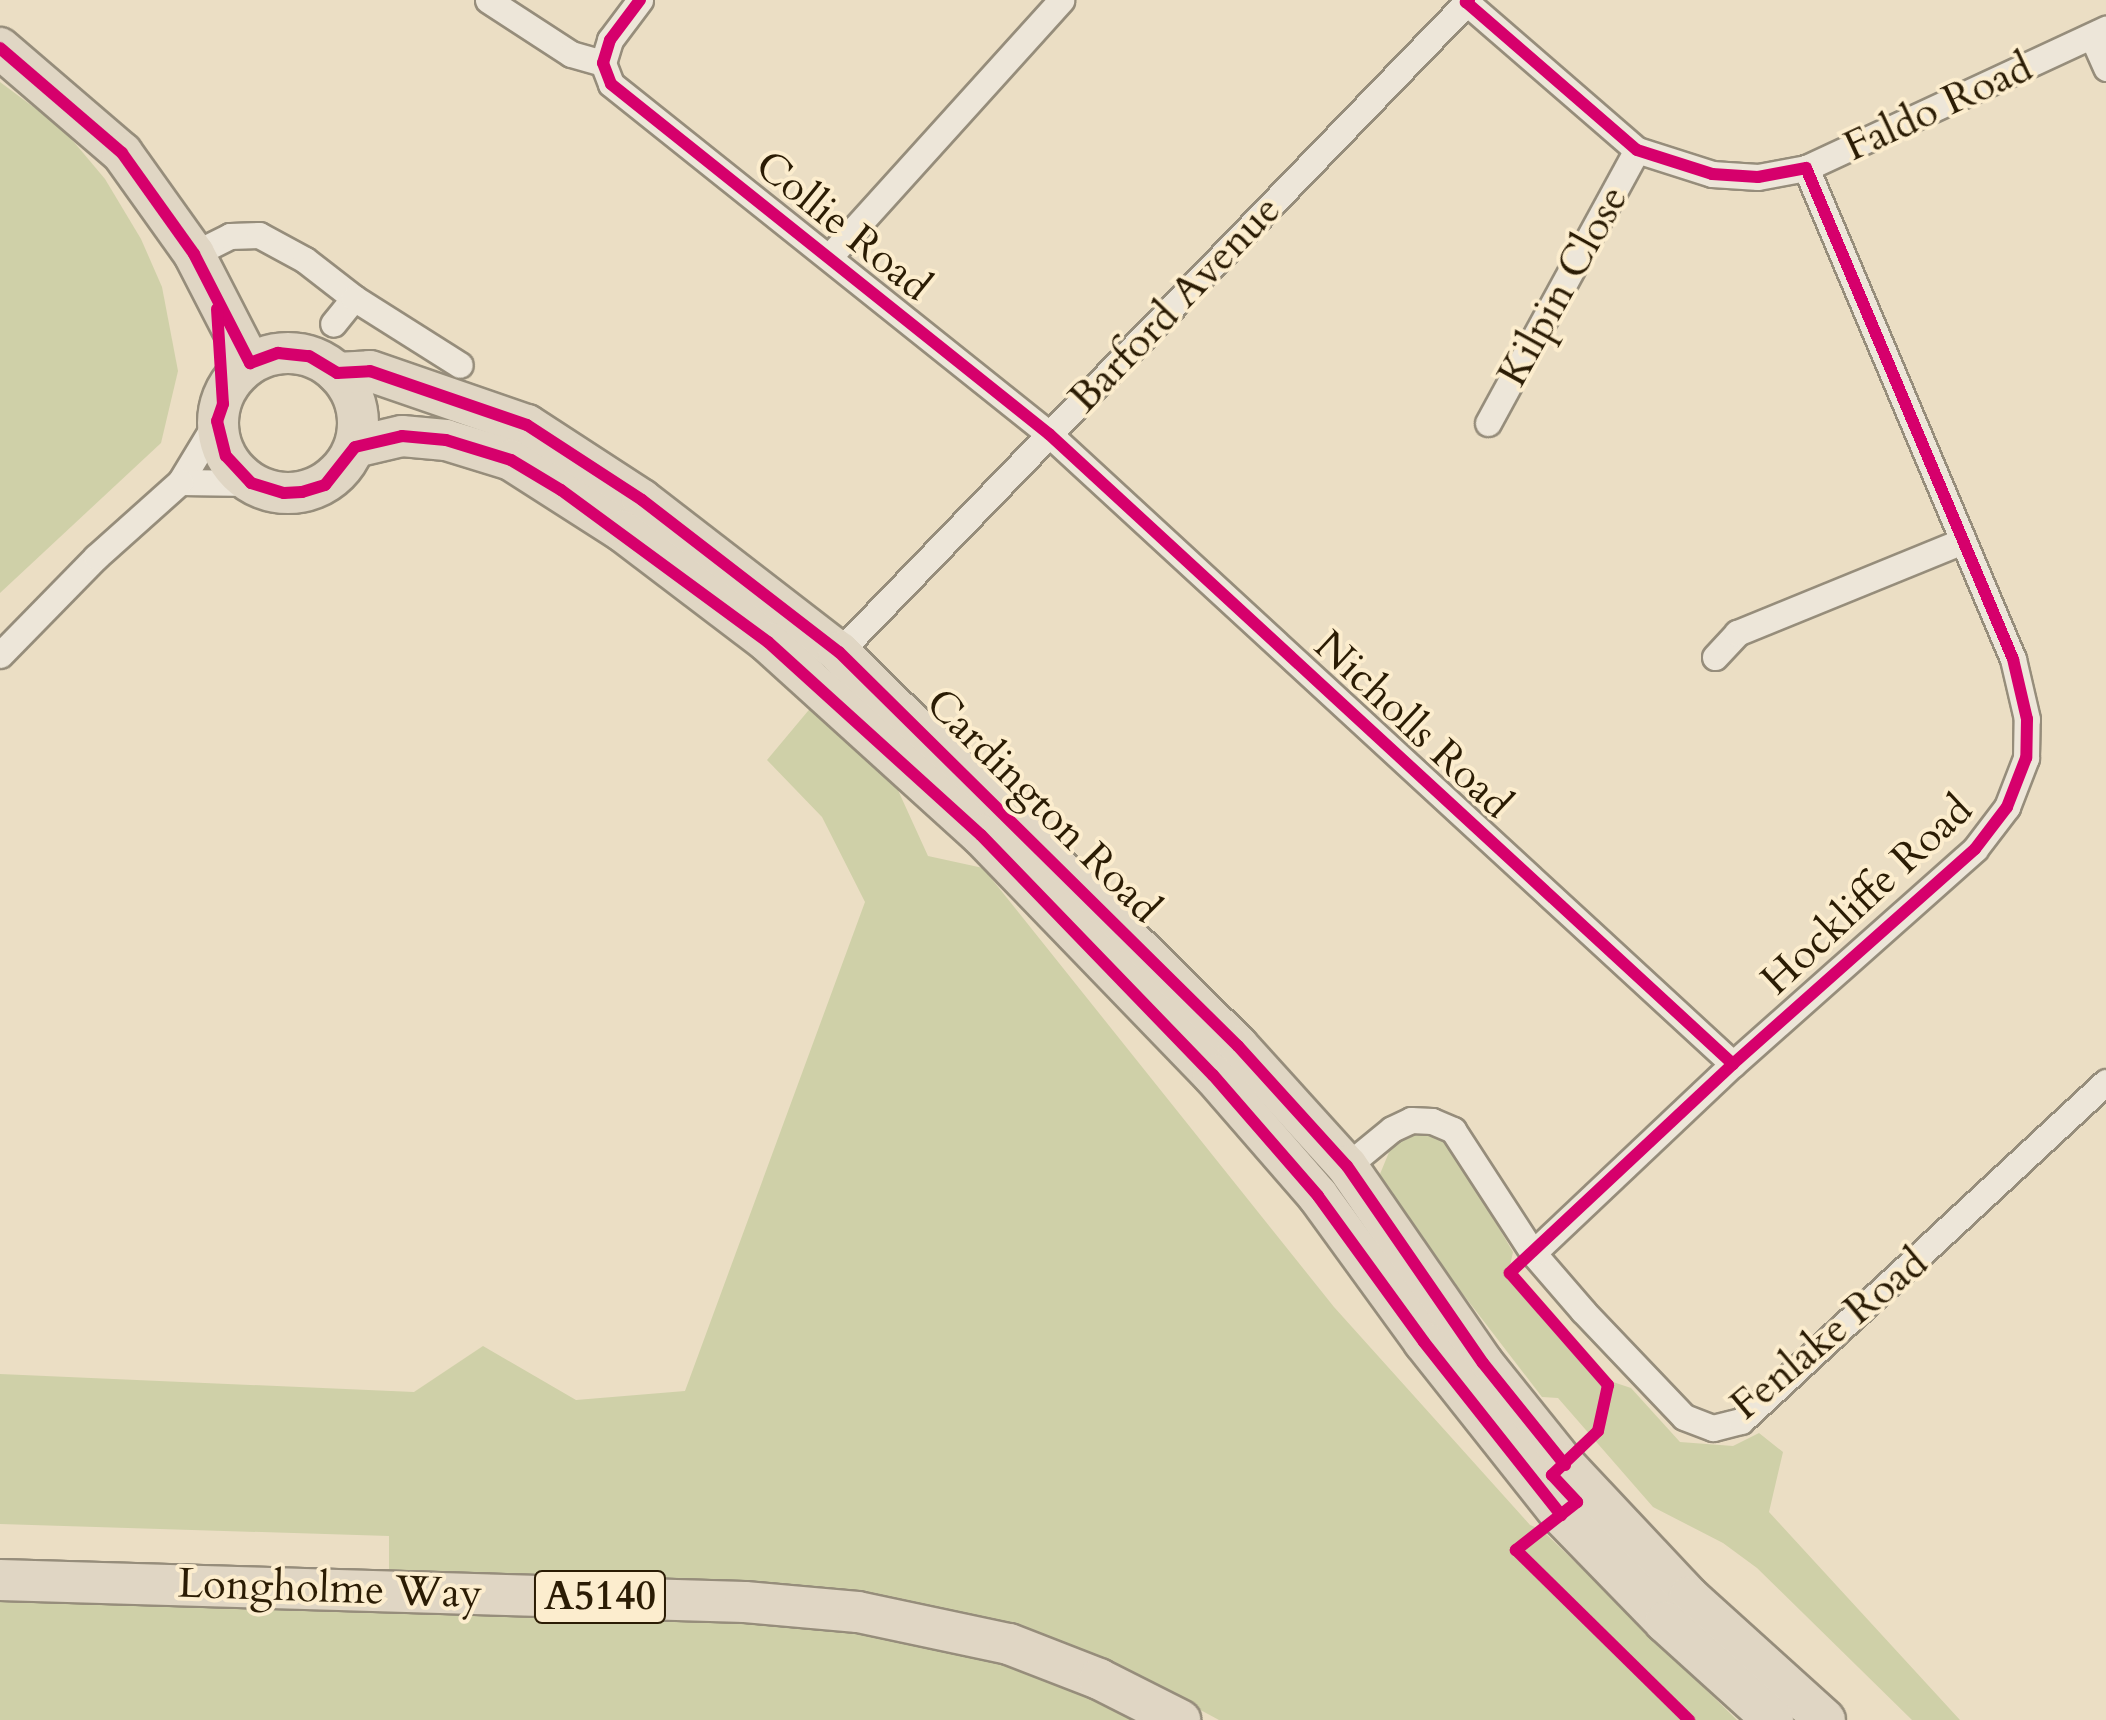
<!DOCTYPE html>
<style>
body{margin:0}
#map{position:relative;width:2106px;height:1720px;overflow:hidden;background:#ebdec4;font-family:Cardo,serif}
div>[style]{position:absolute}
.green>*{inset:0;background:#cfd0a8}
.roads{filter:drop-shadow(2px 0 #968d7b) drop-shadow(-2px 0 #968d7b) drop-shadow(0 2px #968d7b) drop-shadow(0 -2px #968d7b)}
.street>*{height:25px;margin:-12.5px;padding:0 12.5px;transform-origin:12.5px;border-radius:12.5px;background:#ede6d9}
.primary>*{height:40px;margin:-20px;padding:0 20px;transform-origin:20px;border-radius:20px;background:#e0d6c4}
.primary>.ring{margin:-20px;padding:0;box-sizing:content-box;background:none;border:40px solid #e0d6c4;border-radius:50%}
.cycleway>*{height:12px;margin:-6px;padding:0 6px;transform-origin:6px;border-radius:6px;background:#d6006c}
span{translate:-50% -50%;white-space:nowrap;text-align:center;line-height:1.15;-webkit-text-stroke:8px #fcedce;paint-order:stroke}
.shield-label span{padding:2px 8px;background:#fcedce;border:2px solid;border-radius:8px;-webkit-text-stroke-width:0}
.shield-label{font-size:40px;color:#2b1c04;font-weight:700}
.street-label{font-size:42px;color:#2b1c04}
</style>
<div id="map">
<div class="green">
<i style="clip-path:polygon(0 82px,63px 129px,105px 179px,141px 239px,162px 287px,178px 371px,161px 443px,0 593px)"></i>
<i style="clip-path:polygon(813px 705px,897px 788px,928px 856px,983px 868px,1334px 1307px,1530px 1525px,1542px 1530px,1737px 1720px,1219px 1720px,1169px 1693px,1024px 1629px,848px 1593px,389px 1573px,389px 1536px,0 1524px,0 1374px,414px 1392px,483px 1346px,576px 1400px,685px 1391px,865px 902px,822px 817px,767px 760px)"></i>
<i style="clip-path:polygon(1423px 1132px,1439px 1138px,1454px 1152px,1513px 1252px,1510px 1266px,1591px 1361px,1613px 1382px,1631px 1388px,1680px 1442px,1733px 1446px,1759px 1433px,1783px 1452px,1769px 1512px,1960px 1720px,1912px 1720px,1757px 1568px,1723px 1543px,1653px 1507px,1558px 1398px,1542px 1397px,1386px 1194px,1380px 1174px,1392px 1145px)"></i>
<i style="clip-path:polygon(0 1598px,776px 1620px,902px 1633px,991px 1653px,1153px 1720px,0 1720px)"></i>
</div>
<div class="roads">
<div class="street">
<i style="left:488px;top:0;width:99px;rotate:33deg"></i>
<i style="left:571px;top:54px;width:33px;rotate:16deg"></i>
<i style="left:1466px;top:2px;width:226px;rotate:40.9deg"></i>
<i style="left:1637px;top:150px;width:79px;rotate:17.7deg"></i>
<i style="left:1712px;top:174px;width:46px;rotate:3.7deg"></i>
<i style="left:1758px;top:177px;width:49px;rotate:-10.6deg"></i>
<i style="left:1806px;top:168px;width:331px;rotate:-24.9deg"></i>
<i style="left:2092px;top:36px;width:35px;rotate:66deg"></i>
<i style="left:603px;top:63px;width:22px;rotate:69deg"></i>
<i style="left:611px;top:84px;width:561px;rotate:38.63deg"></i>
<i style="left:1049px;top:434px;width:930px;rotate:42.65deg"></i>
<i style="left:603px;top:63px;width:24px;rotate:-73deg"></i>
<i style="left:610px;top:40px;width:50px;rotate:-53.1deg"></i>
<i style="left:194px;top:254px;width:40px;rotate:-26.6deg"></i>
<i style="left:230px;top:236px;width:29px;rotate:-2deg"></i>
<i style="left:259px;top:235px;width:52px;rotate:28.5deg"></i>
<i style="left:305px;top:260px;width:62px;rotate:37.8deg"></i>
<i style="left:354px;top:298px;width:33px;rotate:129deg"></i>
<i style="left:830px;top:256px;width:345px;rotate:-47.9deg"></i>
<i style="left:354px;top:298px;width:125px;rotate:32.3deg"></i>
<i style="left:217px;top:421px;width:71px;rotate:121.2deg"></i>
<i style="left:180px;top:482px;width:71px;rotate:0.8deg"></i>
<i style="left:1488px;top:423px;width:311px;rotate:-61.4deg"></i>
<i style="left:839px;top:652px;width:907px;rotate:-45.98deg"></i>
<i style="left:0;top:655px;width:137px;rotate:-45.6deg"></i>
<i style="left:96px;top:557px;width:113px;rotate:-41.8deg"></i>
<i style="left:1715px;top:657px;width:33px;rotate:-47deg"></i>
<i style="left:1737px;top:633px;width:244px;rotate:-22.2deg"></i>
<i style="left:1347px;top:1166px;width:58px;rotate:-39.4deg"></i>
<i style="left:1392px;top:1129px;width:21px;rotate:-25deg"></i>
<i style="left:1411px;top:1120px;width:21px;rotate:3deg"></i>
<i style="left:1432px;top:1121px;width:23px;rotate:23deg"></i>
<i style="left:1453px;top:1130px;width:147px;rotate:57deg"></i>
<i style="left:1533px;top:1253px;width:77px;rotate:49.2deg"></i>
<i style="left:1583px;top:1311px;width:146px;rotate:46.4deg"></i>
<i style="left:1684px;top:1417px;width:31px;rotate:21deg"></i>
<i style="left:1713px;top:1428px;width:29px;rotate:-14deg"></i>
<i style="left:1741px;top:1421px;width:498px;rotate:-42.9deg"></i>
<i style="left:1533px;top:1253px;width:275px;rotate:-43.4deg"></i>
<i style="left:1733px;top:1064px;width:324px;rotate:-41.6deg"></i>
<i style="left:1975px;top:849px;width:53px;rotate:-52.7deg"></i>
<i style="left:2007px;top:807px;width:53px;rotate:-68.8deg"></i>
<i style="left:2026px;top:758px;width:39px;rotate:-89deg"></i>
<i style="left:2027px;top:719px;width:62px;rotate:-103.1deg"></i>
<i style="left:2013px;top:659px;width:533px;rotate:-112.86deg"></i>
</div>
<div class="primary">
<i style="left:0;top:48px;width:161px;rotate:40.7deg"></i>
<i style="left:122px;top:153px;width:124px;rotate:54.5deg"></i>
<i style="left:194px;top:254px;width:123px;rotate:62.8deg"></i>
<i class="ring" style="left:218px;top:353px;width:100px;height:100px"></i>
<i style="left:337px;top:373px;width:33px;rotate:-3deg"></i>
<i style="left:370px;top:371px;width:166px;rotate:19deg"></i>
<i style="left:527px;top:425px;width:137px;rotate:33.1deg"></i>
<i style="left:642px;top:500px;width:249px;rotate:37.7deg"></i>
<i style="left:839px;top:652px;width:561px;rotate:44.64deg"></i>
<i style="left:1238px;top:1046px;width:162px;rotate:47.8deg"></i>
<i style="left:1347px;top:1166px;width:239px;rotate:55.4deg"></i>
<i style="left:1483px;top:1363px;width:131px;rotate:51.2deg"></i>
<i style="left:1565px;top:1465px;width:181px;rotate:46.8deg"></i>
<i style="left:1689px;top:1597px;width:183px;rotate:42.1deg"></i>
<i style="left:355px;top:447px;width:48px;rotate:-13.2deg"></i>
<i style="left:402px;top:436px;width:44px;rotate:5.2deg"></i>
<i style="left:446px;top:440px;width:68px;rotate:17.1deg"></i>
<i style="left:511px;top:460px;width:132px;rotate:32.6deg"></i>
<i style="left:622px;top:531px;width:183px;rotate:37.2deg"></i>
<i style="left:768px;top:642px;width:287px;rotate:42.2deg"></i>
<i style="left:981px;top:835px;width:334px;rotate:46deg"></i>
<i style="left:1213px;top:1075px;width:160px;rotate:49deg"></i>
<i style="left:1318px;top:1196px;width:180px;rotate:54deg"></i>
<i style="left:1424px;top:1342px;width:221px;rotate:51.6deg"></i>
<i style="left:1561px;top:1515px;width:149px;rotate:45.8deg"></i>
<i style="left:1665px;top:1622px;width:146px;rotate:42.2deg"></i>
<i style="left:0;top:1580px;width:745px;rotate:1.69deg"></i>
<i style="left:745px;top:1602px;width:113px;rotate:5.1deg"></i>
<i style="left:858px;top:1612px;width:154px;rotate:12deg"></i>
<i style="left:1009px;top:1644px;width:97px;rotate:21.3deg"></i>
<i style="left:1099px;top:1679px;width:91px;rotate:26.8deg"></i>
</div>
</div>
<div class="cycleway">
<i style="left:640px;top:0;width:50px;rotate:126.9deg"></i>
<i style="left:610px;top:40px;width:24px;rotate:107deg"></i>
<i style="left:603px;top:63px;width:22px;rotate:69deg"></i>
<i style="left:611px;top:84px;width:561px;rotate:38.63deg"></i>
<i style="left:1049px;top:434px;width:930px;rotate:42.65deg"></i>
<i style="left:1469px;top:0;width:4px;rotate:146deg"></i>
<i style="left:1466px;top:2px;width:226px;rotate:40.9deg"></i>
<i style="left:1637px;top:150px;width:79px;rotate:17.7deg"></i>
<i style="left:1712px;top:174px;width:46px;rotate:3.7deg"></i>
<i style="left:1758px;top:177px;width:49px;rotate:-10.6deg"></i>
<i style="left:1806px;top:168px;width:533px;rotate:67.14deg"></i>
<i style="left:2013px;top:659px;width:62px;rotate:76.9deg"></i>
<i style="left:2027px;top:719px;width:39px;rotate:91deg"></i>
<i style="left:2026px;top:758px;width:53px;rotate:111.2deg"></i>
<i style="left:2007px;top:807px;width:53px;rotate:127.3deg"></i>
<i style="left:1975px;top:849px;width:324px;rotate:138.4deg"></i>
<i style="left:1733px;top:1064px;width:306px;rotate:136.9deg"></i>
<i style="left:1510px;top:1273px;width:149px;rotate:48.8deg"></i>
<i style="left:1608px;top:1385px;width:47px;rotate:102.3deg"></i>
<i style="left:1598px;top:1431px;width:64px;rotate:136.3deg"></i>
<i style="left:1552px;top:1475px;width:37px;rotate:47deg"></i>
<i style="left:1577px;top:1502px;width:78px;rotate:141.8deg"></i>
<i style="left:1516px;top:1550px;width:243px;rotate:44.5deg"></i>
<i style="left:0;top:48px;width:161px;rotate:40.7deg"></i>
<i style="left:122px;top:153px;width:124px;rotate:54.5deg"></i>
<i style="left:194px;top:254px;width:123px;rotate:62.8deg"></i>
<i style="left:250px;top:363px;width:30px;rotate:-20deg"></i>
<i style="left:278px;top:353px;width:31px;rotate:6deg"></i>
<i style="left:309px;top:356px;width:33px;rotate:31deg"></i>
<i style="left:337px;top:373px;width:33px;rotate:-3deg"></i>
<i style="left:370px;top:371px;width:166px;rotate:19deg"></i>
<i style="left:527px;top:425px;width:137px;rotate:33.1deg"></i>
<i style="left:642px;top:500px;width:249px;rotate:37.7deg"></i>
<i style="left:839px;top:652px;width:561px;rotate:44.64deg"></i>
<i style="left:1238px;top:1046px;width:162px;rotate:47.8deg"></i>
<i style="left:1347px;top:1166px;width:239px;rotate:55.4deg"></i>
<i style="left:1483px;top:1363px;width:131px;rotate:51.2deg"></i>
<i style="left:217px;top:309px;width:95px;rotate:86.4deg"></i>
<i style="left:223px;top:404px;width:18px;rotate:109deg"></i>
<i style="left:217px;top:421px;width:36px;rotate:76deg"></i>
<i style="left:226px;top:456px;width:37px;rotate:47deg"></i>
<i style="left:251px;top:483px;width:34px;rotate:17deg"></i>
<i style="left:284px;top:493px;width:18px;rotate:-3deg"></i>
<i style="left:302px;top:492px;width:24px;rotate:-17deg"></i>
<i style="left:325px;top:485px;width:48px;rotate:-51.7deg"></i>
<i style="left:355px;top:447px;width:48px;rotate:-13.2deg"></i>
<i style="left:402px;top:436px;width:44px;rotate:5.2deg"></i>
<i style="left:446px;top:440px;width:68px;rotate:17.1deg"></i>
<i style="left:511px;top:460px;width:58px;rotate:31deg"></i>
<i style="left:561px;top:490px;width:257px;rotate:36.3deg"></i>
<i style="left:768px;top:642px;width:287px;rotate:42.2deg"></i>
<i style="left:981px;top:835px;width:334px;rotate:46deg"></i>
<i style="left:1213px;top:1075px;width:160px;rotate:49deg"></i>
<i style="left:1318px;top:1196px;width:180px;rotate:54deg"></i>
<i style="left:1424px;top:1342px;width:221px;rotate:51.6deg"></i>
</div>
<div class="shield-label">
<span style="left:600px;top:1597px">A5140</span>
</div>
<div class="street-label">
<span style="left:1938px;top:107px;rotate:-25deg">Faldo Road</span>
<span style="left:843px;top:226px;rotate:39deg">Collie Road</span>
<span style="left:1563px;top:286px;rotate:-61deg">Kilpin Close</span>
<span style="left:1175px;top:304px;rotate:-46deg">Barford Avenue</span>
<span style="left:1413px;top:725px;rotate:43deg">Nicholls Road</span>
<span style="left:1043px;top:806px;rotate:45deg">Cardington Road</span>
<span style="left:1867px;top:895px;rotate:-43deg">Hockliffe Road</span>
<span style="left:1829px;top:1334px;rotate:-40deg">Fenlake Road</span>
<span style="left:330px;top:1589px;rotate:2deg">Longholme Way</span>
</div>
</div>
